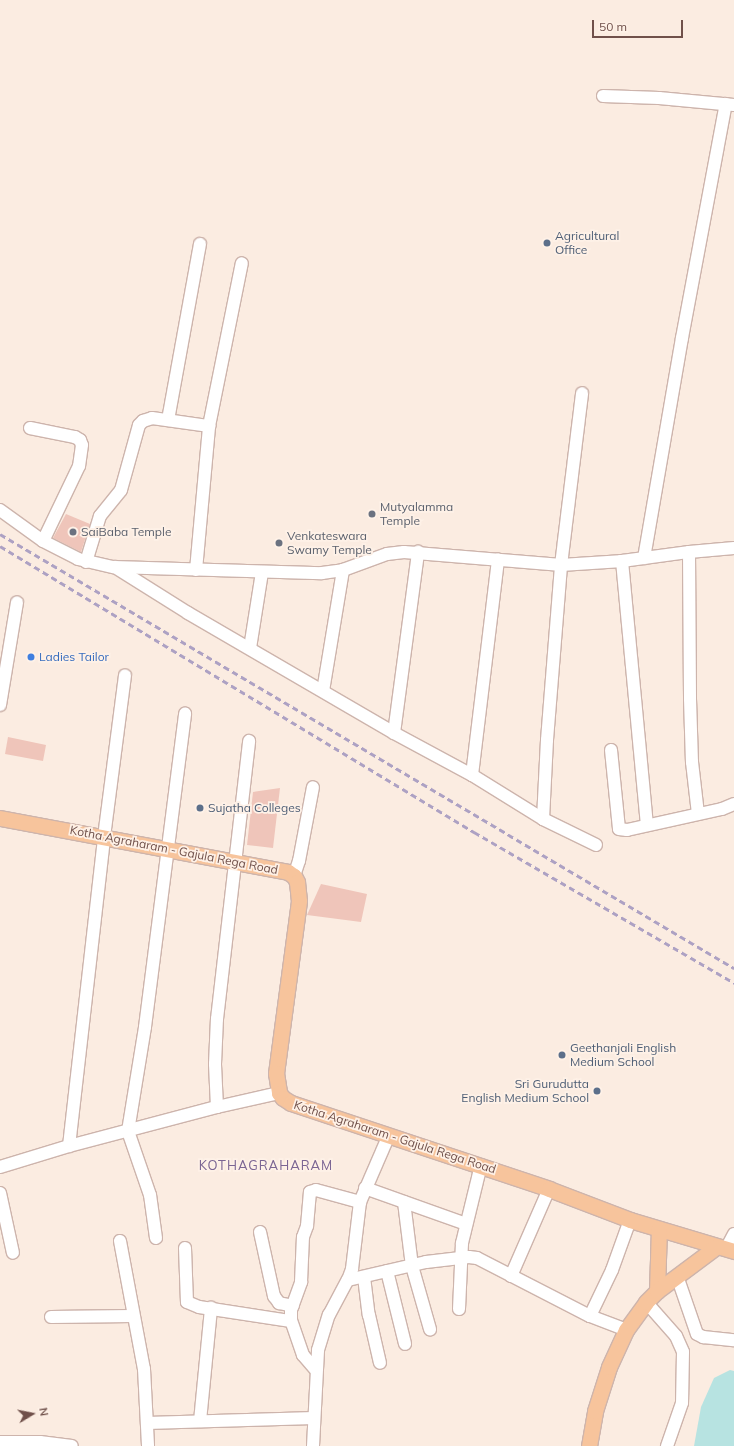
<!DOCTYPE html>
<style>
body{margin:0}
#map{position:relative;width:734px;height:1446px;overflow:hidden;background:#fbece1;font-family:Mulish,sans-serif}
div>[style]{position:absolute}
.water>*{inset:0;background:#b7e3e1}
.building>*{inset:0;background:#efc5ba}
.roads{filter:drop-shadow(1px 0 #cdb4ac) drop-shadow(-1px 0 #cdb4ac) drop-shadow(0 1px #cdb4ac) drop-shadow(0 -1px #cdb4ac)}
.minor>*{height:12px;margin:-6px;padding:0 6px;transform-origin:6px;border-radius:6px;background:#fff}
.major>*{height:15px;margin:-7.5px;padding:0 7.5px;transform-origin:7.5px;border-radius:7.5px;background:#f7c49c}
.rail>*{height:3px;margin-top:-1.5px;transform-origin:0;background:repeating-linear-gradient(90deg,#ada1c3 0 6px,transparent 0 10px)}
.dots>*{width:11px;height:11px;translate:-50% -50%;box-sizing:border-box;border:2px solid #fef1e7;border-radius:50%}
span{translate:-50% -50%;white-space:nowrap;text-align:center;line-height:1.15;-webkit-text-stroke:3.5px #fef1e7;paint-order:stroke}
.service-label{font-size:12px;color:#4e5e75}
.left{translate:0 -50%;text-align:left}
.right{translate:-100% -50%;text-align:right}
.worship-label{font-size:12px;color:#5b616d}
.shop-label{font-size:12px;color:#366cbe}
.street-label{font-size:12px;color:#70504a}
.neighbourhood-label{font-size:13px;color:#7b6593;letter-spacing:1px}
.north{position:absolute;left:12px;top:1394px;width:40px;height:40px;-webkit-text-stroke:3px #fef1e7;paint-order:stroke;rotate:80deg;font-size:11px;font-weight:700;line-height:16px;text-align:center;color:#70504a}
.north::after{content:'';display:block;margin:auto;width:14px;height:18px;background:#70504a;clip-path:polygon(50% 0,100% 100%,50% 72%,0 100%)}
.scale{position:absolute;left:592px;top:20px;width:91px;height:18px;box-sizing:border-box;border:2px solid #70504a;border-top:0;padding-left:5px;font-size:12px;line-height:14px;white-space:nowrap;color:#70504a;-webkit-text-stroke:3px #fef1e7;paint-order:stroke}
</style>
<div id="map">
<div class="water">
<i style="clip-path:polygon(730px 1370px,734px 1371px,734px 1446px,694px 1446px,701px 1407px,714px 1378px)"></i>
</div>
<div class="building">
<i style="clip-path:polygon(66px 514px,90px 524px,81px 552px,53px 538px)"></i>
<i style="clip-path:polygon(8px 737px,46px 745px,43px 761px,5px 754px)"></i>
<i style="clip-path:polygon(280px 788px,273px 848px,247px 845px,253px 792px)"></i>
<i style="clip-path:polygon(321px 884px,367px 894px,361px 922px,307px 915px)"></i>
</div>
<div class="roads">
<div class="minor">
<i style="left:603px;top:96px;width:56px;rotate:2deg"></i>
<i style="left:659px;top:98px;width:75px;rotate:5.3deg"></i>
<i style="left:168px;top:420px;width:179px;rotate:-79.7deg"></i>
<i style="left:30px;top:428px;width:46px;rotate:11.3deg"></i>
<i style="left:75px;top:437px;width:6px;rotate:31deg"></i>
<i style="left:80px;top:440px;width:5px;rotate:68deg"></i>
<i style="left:82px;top:445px;width:21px;rotate:98deg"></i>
<i style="left:79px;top:466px;width:83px;rotate:115.6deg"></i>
<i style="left:0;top:510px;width:53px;rotate:35.8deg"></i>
<i style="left:43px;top:541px;width:39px;rotate:27deg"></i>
<i style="left:78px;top:559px;width:37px;rotate:13deg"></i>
<i style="left:114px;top:567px;width:208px;rotate:1.7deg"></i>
<i style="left:322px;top:573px;width:21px;rotate:-8deg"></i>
<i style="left:343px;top:570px;width:47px;rotate:-20deg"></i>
<i style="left:387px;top:554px;width:17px;rotate:-7deg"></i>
<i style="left:404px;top:552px;width:158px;rotate:4.7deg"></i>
<i style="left:561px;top:565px;width:61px;rotate:-3.8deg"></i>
<i style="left:622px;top:561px;width:68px;rotate:-7.7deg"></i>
<i style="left:689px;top:552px;width:45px;rotate:-5.1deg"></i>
<i style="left:689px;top:552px;width:147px;rotate:89.6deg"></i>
<i style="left:690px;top:699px;width:63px;rotate:88.2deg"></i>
<i style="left:692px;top:762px;width:52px;rotate:83.4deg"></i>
<i style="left:644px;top:558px;width:223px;rotate:-80.2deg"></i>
<i style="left:682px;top:338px;width:238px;rotate:-79.4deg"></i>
<i style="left:622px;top:561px;width:264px;rotate:84.6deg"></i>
<i style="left:86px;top:562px;width:48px;rotate:-73.1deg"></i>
<i style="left:100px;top:516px;width:33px;rotate:-51deg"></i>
<i style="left:121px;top:490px;width:67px;rotate:-74.5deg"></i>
<i style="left:139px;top:425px;width:6px;rotate:-45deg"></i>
<i style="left:143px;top:421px;width:9px;rotate:-18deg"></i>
<i style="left:152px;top:418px;width:58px;rotate:8deg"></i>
<i style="left:115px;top:567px;width:86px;rotate:32.2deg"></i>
<i style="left:188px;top:613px;width:238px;rotate:30.2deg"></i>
<i style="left:394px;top:733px;width:89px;rotate:28.3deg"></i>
<i style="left:472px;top:775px;width:84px;rotate:31.8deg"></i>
<i style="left:543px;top:819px;width:59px;rotate:26.1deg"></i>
<i style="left:196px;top:570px;width:145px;rotate:-84.8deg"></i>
<i style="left:209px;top:426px;width:166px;rotate:-78.6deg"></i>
<i style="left:250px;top:648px;width:77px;rotate:-81deg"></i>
<i style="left:323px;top:691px;width:123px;rotate:-80.6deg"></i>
<i style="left:0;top:705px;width:104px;rotate:-80.6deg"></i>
<i style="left:394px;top:733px;width:183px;rotate:-82.4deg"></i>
<i style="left:611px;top:750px;width:79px;rotate:84.2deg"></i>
<i style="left:619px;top:829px;width:8px;rotate:7deg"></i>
<i style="left:627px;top:830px;width:97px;rotate:-12.5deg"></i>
<i style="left:722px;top:809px;width:13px;rotate:-23deg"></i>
<i style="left:472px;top:775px;width:217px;rotate:-83.1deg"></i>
<i style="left:543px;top:819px;width:79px;rotate:-87.1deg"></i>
<i style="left:547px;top:740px;width:176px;rotate:-85.4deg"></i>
<i style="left:561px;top:565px;width:173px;rotate:-83deg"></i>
<i style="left:294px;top:876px;width:16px;rotate:-72deg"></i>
<i style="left:299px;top:861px;width:75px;rotate:-79.3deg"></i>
<i style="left:217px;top:1107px;width:43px;rotate:-92.7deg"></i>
<i style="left:215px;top:1064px;width:45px;rotate:-87.5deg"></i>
<i style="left:217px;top:1019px;width:280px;rotate:-83.4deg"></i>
<i style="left:69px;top:1146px;width:311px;rotate:-83.5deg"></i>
<i style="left:104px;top:837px;width:163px;rotate:-82.6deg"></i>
<i style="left:0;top:1167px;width:72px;rotate:-16.9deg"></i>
<i style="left:69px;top:1146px;width:153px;rotate:-14.8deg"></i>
<i style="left:217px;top:1107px;width:64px;rotate:-12.7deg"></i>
<i style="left:365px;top:1188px;width:107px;rotate:19.6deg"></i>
<i style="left:0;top:1193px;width:61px;rotate:77.8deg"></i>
<i style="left:404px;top:1202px;width:64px;rotate:82.9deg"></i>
<i style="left:412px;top:1266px;width:66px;rotate:74.1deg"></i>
<i style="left:260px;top:1232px;width:66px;rotate:77.7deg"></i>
<i style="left:274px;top:1296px;width:9px;rotate:54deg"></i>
<i style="left:279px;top:1303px;width:14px;rotate:12deg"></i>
<i style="left:156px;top:1238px;width:43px;rotate:-97.9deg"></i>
<i style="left:150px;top:1195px;width:68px;rotate:-109deg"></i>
<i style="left:128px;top:1131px;width:105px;rotate:-80.7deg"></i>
<i style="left:145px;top:1027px;width:316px;rotate:-82.7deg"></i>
<i style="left:120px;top:1241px;width:130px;rotate:79.4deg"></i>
<i style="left:144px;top:1369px;width:77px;rotate:87deg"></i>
<i style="left:185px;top:1248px;width:54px;rotate:87.9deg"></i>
<i style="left:187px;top:1302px;width:13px;rotate:23deg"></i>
<i style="left:199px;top:1307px;width:93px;rotate:8.7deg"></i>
<i style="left:726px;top:1249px;width:17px;rotate:-62deg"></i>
<i style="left:387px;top:1271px;width:75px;rotate:76.1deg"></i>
<i style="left:511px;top:1276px;width:95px;rotate:-66.4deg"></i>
<i style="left:677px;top:1276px;width:61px;rotate:71deg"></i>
<i style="left:697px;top:1334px;width:7px;rotate:27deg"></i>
<i style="left:703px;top:1337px;width:31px;rotate:6deg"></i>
<i style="left:364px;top:1277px;width:38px;rotate:83deg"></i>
<i style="left:369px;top:1315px;width:49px;rotate:77.1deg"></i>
<i style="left:348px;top:1280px;width:80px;rotate:-13deg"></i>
<i style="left:426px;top:1262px;width:43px;rotate:-6.6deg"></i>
<i style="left:469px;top:1257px;width:8px;rotate:7deg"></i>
<i style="left:477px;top:1258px;width:127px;rotate:27.2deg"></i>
<i style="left:590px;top:1316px;width:39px;rotate:21deg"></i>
<i style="left:646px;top:1302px;width:45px;rotate:48.6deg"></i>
<i style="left:676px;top:1336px;width:17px;rotate:66deg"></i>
<i style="left:683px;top:1352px;width:51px;rotate:91.1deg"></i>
<i style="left:682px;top:1403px;width:46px;rotate:109.2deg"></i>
<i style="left:459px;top:1309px;width:66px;rotate:-87.4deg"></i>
<i style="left:462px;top:1243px;width:80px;rotate:-76.3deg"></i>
<i style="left:590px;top:1316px;width:51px;rotate:-64.4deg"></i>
<i style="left:612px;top:1270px;width:53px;rotate:-70.2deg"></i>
<i style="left:51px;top:1317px;width:81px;rotate:-0.7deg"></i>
<i style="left:316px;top:1370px;width:20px;rotate:-131deg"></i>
<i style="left:303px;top:1355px;width:36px;rotate:-109deg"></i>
<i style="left:291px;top:1321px;width:11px;rotate:-90deg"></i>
<i style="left:291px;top:1310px;width:30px;rotate:-70deg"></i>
<i style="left:301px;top:1282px;width:45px;rotate:-87.5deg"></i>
<i style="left:303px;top:1237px;width:12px;rotate:-70deg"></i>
<i style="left:307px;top:1226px;width:34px;rotate:-85deg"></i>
<i style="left:310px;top:1192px;width:6px;rotate:-18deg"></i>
<i style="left:316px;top:1190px;width:46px;rotate:15.3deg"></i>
<i style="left:200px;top:1421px;width:114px;rotate:-84.4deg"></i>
<i style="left:147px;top:1423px;width:167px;rotate:-1.7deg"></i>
<i style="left:0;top:1442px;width:40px"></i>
<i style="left:40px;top:1442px;width:32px;rotate:7deg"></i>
<i style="left:313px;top:1446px;width:96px;rotate:-87deg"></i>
<i style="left:318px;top:1350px;width:37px;rotate:-73deg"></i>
<i style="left:329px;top:1315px;width:40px;rotate:-62deg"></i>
<i style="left:348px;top:1280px;width:12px;rotate:-70deg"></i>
<i style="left:352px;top:1269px;width:67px;rotate:-83.2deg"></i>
<i style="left:360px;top:1202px;width:73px;rotate:-66.6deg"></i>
</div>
<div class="major">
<i style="left:0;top:818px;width:293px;rotate:10.6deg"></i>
<i style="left:288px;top:872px;width:7px;rotate:34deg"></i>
<i style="left:294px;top:876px;width:7px;rotate:63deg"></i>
<i style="left:297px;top:882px;width:19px;rotate:84deg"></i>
<i style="left:299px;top:901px;width:174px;rotate:97.6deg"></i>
<i style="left:276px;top:1073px;width:20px;rotate:81deg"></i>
<i style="left:279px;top:1093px;width:6px;rotate:51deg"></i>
<i style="left:283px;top:1098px;width:9px;rotate:32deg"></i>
<i style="left:291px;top:1103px;width:272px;rotate:18.4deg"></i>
<i style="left:549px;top:1189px;width:87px;rotate:20.9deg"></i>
<i style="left:630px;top:1220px;width:109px;rotate:16.6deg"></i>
<i style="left:657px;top:1291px;width:62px;rotate:-88.2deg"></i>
<i style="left:589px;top:1446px;width:36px;rotate:-80deg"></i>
<i style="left:595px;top:1411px;width:46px;rotate:-72.3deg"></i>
<i style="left:609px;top:1367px;width:41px;rotate:-65.3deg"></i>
<i style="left:626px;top:1330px;width:34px;rotate:-54deg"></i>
<i style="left:646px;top:1302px;width:16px;rotate:-45deg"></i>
<i style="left:657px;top:1291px;width:74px;rotate:-36.7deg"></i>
</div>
</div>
<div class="rail">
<i style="left:0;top:534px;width:853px;rotate:30.6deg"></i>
<i style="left:0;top:546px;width:554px;rotate:31.11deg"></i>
<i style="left:474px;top:832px;width:301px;rotate:30.1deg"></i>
</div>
<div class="dots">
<i style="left:547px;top:243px;background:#5c6f8a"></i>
<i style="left:372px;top:514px;background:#6b7280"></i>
<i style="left:73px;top:532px;background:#6b7280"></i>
<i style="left:279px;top:543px;background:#6b7280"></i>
<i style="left:31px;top:657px;background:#3f7fe0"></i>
<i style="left:200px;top:808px;background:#5c6f8a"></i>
<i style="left:562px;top:1055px;background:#5c6f8a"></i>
<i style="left:597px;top:1091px;background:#5c6f8a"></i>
</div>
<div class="service-label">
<span class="left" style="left:555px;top:243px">Agricultural<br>Office</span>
<span class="left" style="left:208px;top:808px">Sujatha Colleges</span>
<span class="left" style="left:570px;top:1055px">Geethanjali English<br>Medium School</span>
<span class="right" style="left:589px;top:1091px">Sri Gurudutta<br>English Medium School</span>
</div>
<div class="worship-label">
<span class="left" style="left:380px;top:514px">Mutyalamma<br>Temple</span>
<span class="left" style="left:81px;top:532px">SaiBaba Temple</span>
<span class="left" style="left:287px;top:543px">Venkateswara<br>Swamy Temple</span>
</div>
<div class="shop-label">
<span class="left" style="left:39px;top:657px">Ladies Tailor</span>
</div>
<div class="street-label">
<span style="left:174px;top:850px;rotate:11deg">Kotha Agraharam - Gajula Rega Road</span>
<span style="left:395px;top:1137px;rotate:18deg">Kotha Agraharam - Gajula Rega Road</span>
</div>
<div class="neighbourhood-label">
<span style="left:266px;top:1165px">KOTHAGRAHARAM</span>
</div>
<div class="north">N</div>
<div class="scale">50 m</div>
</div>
